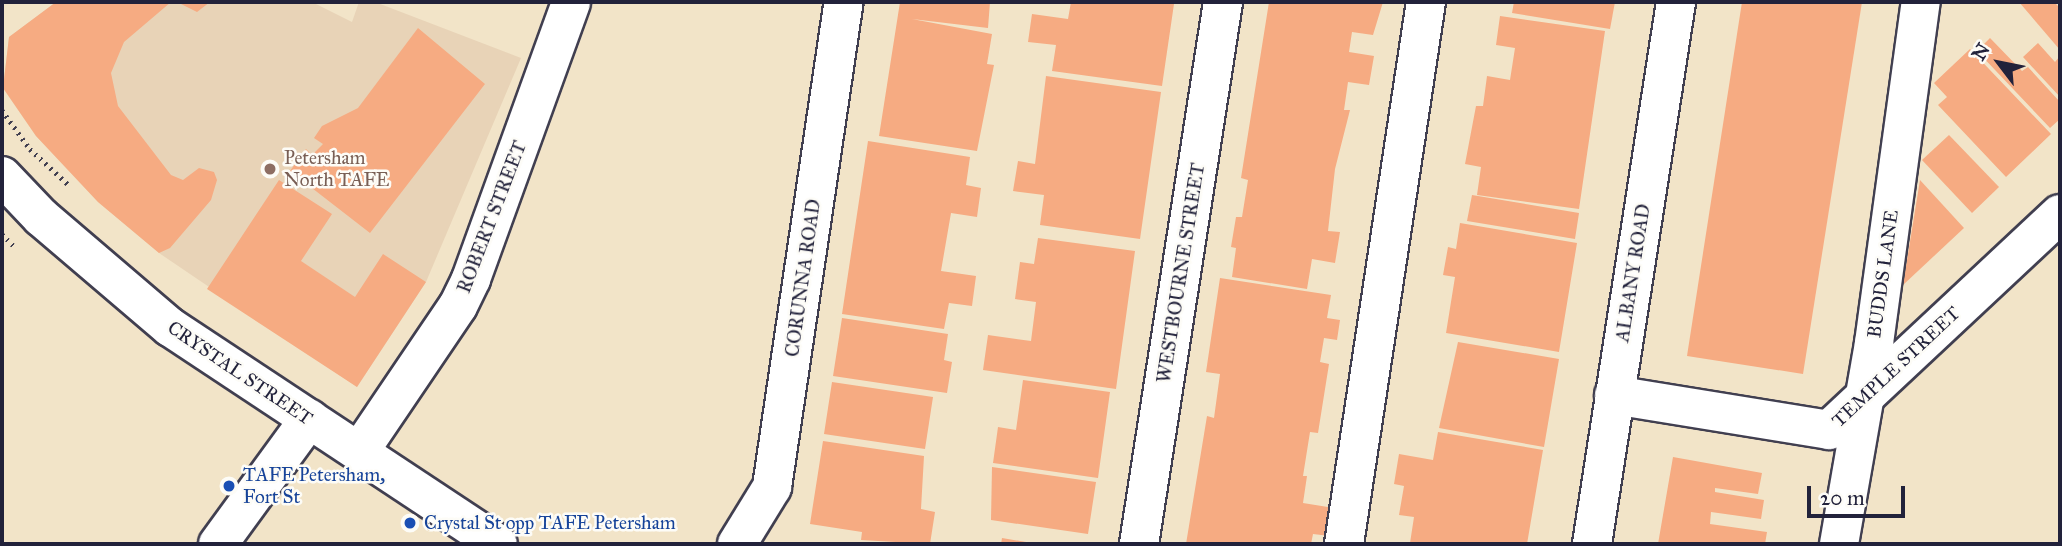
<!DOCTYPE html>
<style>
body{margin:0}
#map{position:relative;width:2062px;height:546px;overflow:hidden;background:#f2e4c8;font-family:"IM FELL Great Primer",serif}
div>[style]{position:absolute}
.built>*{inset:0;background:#e8d3b7}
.building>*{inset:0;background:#f6ab82}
.path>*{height:4.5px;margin-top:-2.25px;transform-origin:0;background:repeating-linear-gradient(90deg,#413f50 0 2px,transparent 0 7px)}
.roads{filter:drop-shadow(2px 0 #413f50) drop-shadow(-2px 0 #413f50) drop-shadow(0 2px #413f50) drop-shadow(0 -2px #413f50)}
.minor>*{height:38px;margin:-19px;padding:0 19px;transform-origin:19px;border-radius:19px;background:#fff}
.major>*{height:38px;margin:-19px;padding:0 19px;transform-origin:19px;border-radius:19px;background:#fff}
.dots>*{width:19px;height:19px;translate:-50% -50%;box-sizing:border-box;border:4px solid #fdfcf7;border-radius:50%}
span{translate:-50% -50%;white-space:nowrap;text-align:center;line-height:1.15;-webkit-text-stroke:5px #fdfcf7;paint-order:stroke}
.education-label{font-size:19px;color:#785e54}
.left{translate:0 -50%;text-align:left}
.street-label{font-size:19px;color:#22223b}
.transit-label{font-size:19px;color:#164399}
.frame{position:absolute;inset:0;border:4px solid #22223b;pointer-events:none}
.north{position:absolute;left:1964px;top:28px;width:70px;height:70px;-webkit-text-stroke:5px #fdfcf7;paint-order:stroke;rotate:302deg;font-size:19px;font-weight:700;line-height:28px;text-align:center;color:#22223b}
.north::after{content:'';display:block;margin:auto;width:24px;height:32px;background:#22223b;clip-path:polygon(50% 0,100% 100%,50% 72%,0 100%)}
.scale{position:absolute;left:1807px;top:486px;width:98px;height:32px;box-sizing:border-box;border:4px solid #22223b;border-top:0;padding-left:9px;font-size:21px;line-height:24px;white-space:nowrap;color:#22223b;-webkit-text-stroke:5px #fdfcf7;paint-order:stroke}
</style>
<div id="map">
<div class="built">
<i style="clip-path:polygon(56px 2px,312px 2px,352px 22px,359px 2px,375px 2px,521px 58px,426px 282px,357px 387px,159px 253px,98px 202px,36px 136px,3px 88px,9px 37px)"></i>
</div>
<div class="building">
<i style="clip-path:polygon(56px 2px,171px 2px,124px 42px,111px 73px,118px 106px,171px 175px,183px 180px,199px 168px,214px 172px,217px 180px,211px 200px,170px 248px,159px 253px,98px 202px,36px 136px,3px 88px,9px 37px)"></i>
<i style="clip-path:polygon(177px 2px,210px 2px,197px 12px)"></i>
<i style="clip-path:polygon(900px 2px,990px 2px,988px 28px,912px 19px,992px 34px,987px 64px,994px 65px,977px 151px,879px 136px)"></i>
<i style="clip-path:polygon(1071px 2px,1174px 4px,1162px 86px,1052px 71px,1056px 45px,1028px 42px,1032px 14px,1068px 19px)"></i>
<i style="clip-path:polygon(1269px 2px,1383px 2px,1373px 35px,1352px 32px,1349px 52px,1374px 56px,1369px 85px,1348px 82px,1344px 110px,1350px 110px,1335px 169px,1328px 231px,1340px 232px,1335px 263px,1312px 259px,1307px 289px,1232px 277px,1236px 248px,1231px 247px,1236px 217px,1242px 217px,1248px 180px,1241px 178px)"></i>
<i style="clip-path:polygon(1514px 2px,1615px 2px,1610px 29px,1512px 13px)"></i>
<i style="clip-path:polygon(1742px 2px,1862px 2px,1803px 374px,1687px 356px)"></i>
<i style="clip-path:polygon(2019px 2px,2054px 2px,2060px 8px,2060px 50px)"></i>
<i style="clip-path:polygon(1500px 16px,1605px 31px,1579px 209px,1477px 195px,1481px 167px,1465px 164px,1476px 106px,1483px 106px,1487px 76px,1510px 80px,1515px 48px,1496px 45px)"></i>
<i style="clip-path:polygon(418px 28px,485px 84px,370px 233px,290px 171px,306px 149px,312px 155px,323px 144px,314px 138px,322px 126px,358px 108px)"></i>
<i style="clip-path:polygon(1990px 38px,2022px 71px,2028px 67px,2060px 102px,2060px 119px,2050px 128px,1977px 51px)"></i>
<i style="clip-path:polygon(2038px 43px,2055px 62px,2060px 56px,2060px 97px,2023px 57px)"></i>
<i style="clip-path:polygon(1970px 49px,2051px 134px,2006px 177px,1938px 105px,1947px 97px,1934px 83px)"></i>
<i style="clip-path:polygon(1046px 76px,1161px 92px,1140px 239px,1040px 225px,1044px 195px,1013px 191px,1018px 161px,1035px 164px)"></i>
<i style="clip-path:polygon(1949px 135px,1999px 187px,1972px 213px,1922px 160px)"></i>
<i style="clip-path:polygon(868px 141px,970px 157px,966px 185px,981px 188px,977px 217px,951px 213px,941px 271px,976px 276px,972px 306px,949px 303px,944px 329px,842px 314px)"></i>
<i style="clip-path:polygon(279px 180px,332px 214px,301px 261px,355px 297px,383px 254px,426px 282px,357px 387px,207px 289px)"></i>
<i style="clip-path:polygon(1920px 180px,1964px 228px,1903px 285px)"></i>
<i style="clip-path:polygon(1472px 195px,1579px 213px,1575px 239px,1467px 221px)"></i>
<i style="clip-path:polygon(1460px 223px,1577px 243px,1559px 352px,1446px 333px,1455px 277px,1443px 275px,1448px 247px,1456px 249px)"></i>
<i style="clip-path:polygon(1038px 238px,1135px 251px,1116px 389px,983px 370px,988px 335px,1031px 341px,1036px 302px,1015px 299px,1020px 262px,1034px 264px)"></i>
<i style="clip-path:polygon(1220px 278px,1331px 295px,1327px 318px,1340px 320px,1337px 340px,1324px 338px,1320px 362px,1329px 364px,1318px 433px,1310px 432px,1303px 476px,1307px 476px,1303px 503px,1334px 508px,1330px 536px,1313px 534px,1311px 544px,1186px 544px,1207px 416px,1214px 418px,1220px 374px,1206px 372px)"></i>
<i style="clip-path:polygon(842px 318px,948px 334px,944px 360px,952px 362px,947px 393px,833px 376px)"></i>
<i style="clip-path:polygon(1458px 342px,1559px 359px,1544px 447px,1439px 428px)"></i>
<i style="clip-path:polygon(1023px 380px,1110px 392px,1098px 478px,993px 463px,998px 427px,1016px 430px)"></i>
<i style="clip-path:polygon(832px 382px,933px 397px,925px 449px,824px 434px)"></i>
<i style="clip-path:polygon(1438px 432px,1543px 450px,1527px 544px,1410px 543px,1414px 517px,1399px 515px,1404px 486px,1394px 484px,1399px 454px,1433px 460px)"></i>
<i style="clip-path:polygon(823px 441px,924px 456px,921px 509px,935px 512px,930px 544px,861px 540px,862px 532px,810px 524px)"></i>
<i style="clip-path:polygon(1673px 457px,1762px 473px,1758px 494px,1715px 488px,1715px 492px,1764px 500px,1761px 519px,1711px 512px,1710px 524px,1767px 532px,1765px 544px,1658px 544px)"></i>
<i style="clip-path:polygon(992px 467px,1096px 482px,1088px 534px,991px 520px)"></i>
<i style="clip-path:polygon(1002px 538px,1032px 543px,1032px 544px,1001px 544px)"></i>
</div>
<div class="path">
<i style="left:2px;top:110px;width:48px;rotate:54.3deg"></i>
<i style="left:30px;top:149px;width:54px;rotate:42.8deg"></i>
<i style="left:2px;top:234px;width:18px;rotate:45deg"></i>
</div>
<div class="roads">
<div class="minor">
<i style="left:1614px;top:395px;width:218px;rotate:9.2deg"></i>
<i style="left:1829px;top:430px;width:316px;rotate:-43.1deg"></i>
<i style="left:359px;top:452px;width:176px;rotate:-55.9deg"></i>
<i style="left:458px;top:306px;width:30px;rotate:-64deg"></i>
<i style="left:471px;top:279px;width:294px;rotate:-70.1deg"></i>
<i style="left:218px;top:544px;width:155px;rotate:-53.9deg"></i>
<i style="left:737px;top:544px;width:67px;rotate:-58.4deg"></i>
<i style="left:772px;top:487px;width:490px;rotate:-81.6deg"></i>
<i style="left:1139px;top:544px;width:548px;rotate:-81.19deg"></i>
<i style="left:1344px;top:544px;width:548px;rotate:-81.4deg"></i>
<i style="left:1592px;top:544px;width:548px;rotate:-81.19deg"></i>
<i style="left:1839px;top:544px;width:204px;rotate:-80.1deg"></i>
<i style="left:1874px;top:343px;width:344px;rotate:-82.2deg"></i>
</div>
<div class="major">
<i style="left:2px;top:176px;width:57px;rotate:46.4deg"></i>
<i style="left:41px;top:217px;width:170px;rotate:40.5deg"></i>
<i style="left:170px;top:327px;width:393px;rotate:33.5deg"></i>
</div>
</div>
<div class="dots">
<i style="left:270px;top:169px;background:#8d6e63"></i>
<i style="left:229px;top:486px;background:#1a4fb4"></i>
<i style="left:410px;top:523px;background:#1a4fb4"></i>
</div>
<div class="education-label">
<span class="left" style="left:284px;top:169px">Petersham<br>North TAFE</span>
</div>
<div class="street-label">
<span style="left:492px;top:217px;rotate:-69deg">ROBERT STREET</span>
<span style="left:1181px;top:273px;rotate:-81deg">WESTBOURNE STREET</span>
<span style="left:1633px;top:273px;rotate:-81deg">ALBANY ROAD</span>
<span style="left:1883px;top:274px;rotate:-82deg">BUDDS LANE</span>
<span style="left:803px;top:278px;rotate:-82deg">CORUNNA ROAD</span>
<span style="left:1896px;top:367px;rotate:-43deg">TEMPLE STREET</span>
<span style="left:240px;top:373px;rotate:34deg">CRYSTAL STREET</span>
</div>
<div class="transit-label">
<span class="left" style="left:243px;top:486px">TAFE Petersham,<br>Fort St</span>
<span class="left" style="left:424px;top:523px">Crystal St opp TAFE Petersham</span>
</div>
<div class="frame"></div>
<div class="north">N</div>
<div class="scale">20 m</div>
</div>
